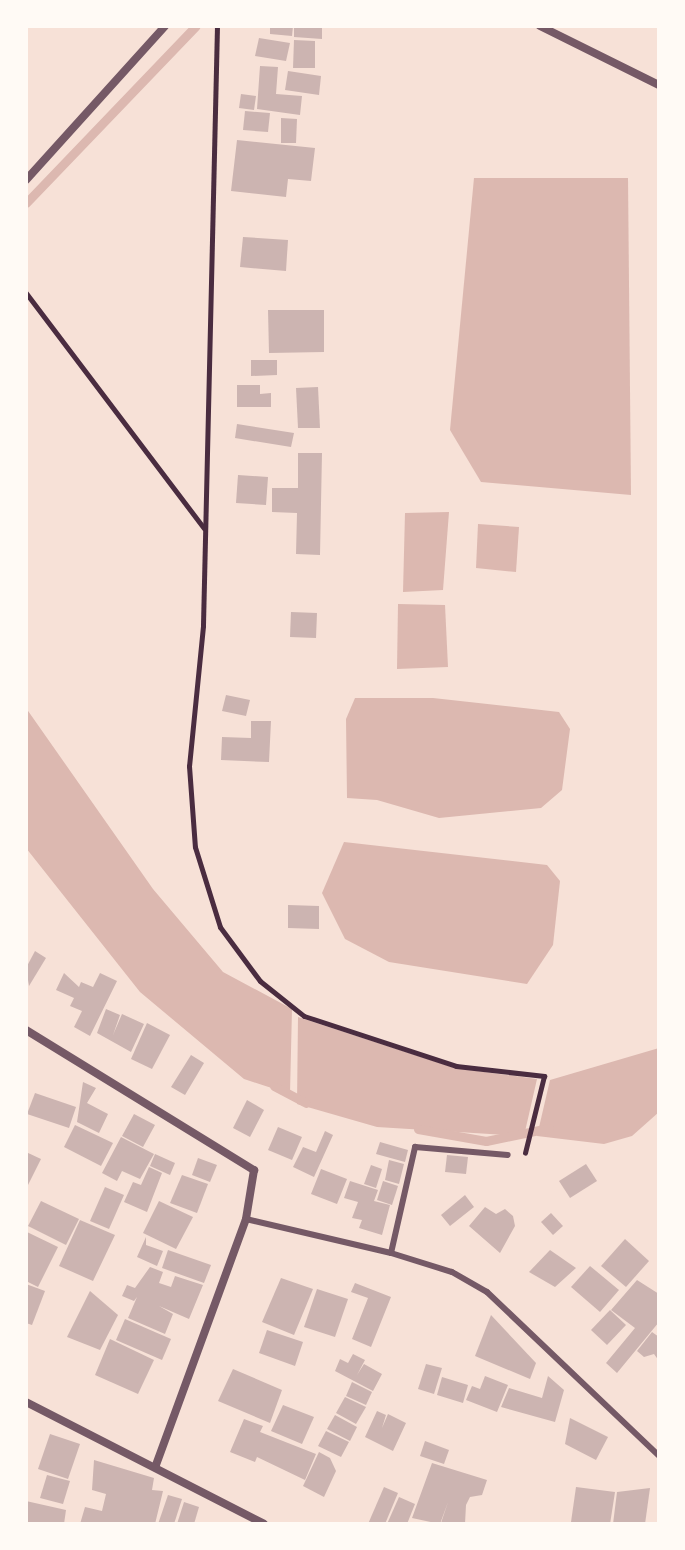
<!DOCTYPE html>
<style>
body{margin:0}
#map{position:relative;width:685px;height:1550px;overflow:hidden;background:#f7e1d7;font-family:"Titillium Web",sans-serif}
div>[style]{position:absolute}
.water>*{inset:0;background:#dcb8b0}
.stream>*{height:9px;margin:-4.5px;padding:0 4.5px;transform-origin:4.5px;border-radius:4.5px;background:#dcb8b0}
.building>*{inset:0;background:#ccb4b1}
.path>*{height:5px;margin:-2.5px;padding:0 2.5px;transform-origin:2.5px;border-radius:2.5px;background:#4a2c40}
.service>*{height:6px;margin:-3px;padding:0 3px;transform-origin:3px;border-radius:3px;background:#755966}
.minor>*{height:8px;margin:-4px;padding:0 4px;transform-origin:4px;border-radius:4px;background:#755966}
span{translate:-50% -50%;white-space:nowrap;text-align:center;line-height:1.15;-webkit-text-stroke:6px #fffaf5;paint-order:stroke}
.frame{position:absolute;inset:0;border:28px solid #fffaf5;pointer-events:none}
</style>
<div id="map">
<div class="water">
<i style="clip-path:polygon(474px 178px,628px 178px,631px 495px,481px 482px,450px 430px)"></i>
<i style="clip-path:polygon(449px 512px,443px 590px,403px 592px,405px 513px)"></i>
<i style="clip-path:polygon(478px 524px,519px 527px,516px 572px,476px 568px)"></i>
<i style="clip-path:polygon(398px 604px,445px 605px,448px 667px,397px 669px)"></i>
<i style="clip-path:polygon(355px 698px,433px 698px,559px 712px,570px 729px,562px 790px,541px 808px,439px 818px,377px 800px,347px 798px,346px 719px)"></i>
<i style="clip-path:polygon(26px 708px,153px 889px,223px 972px,292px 1009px,290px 1094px,244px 1079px,140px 992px,26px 848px)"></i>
<i style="clip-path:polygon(344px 842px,547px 865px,560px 881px,553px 945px,527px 984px,389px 962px,345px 939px,322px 893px)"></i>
<i style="clip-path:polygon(298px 1017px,455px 1068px,537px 1079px,524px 1136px,377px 1127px,297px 1104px)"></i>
<i style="clip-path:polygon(659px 1048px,659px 1112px,632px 1136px,604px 1144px,537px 1136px,550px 1080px)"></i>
</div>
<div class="stream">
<i style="left:26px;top:203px;width:245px;rotate:-46.2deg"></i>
<i style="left:274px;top:1086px;width:36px;rotate:28deg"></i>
<i style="left:418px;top:1129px;width:69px;rotate:10deg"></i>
<i style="left:486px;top:1141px;width:64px;rotate:-11.7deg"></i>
</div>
<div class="building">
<i style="clip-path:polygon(270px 26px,293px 26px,292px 36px,270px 34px)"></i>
<i style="clip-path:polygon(294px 26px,322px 26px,322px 39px,294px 37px)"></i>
<i style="clip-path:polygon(259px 38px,290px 43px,286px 61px,255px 56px)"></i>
<i style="clip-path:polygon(294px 40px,315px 41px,315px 68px,293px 68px)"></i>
<i style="clip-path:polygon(260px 66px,278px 67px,276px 94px,302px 96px,300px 115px,257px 109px)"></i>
<i style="clip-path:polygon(288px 71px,321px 76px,319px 95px,285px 90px)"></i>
<i style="clip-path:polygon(241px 94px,256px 96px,254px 110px,239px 108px)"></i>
<i style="clip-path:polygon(245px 111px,270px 113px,268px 132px,243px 130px)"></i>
<i style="clip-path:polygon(281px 118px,297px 119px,296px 143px,281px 143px)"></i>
<i style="clip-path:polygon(237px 140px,315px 148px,311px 181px,288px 179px,286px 197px,231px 191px)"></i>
<i style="clip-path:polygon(243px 237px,288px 240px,286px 271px,240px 267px)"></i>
<i style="clip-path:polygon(268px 310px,324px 310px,324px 352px,269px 353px)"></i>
<i style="clip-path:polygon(251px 360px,277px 360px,277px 375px,251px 376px)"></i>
<i style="clip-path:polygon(237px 385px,260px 385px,260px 394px,271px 393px,271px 407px,237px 407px)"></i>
<i style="clip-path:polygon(318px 387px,320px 428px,298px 428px,296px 388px)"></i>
<i style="clip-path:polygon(237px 424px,294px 433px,291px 447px,235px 438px)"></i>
<i style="clip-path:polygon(298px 453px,322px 453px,320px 555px,296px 554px,297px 513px,272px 512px,272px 488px,298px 488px)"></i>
<i style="clip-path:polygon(238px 475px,268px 477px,266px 505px,236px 503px)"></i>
<i style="clip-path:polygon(291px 612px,317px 613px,316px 638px,290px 637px)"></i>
<i style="clip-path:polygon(226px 695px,250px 700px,246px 716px,222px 711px)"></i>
<i style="clip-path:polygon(251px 721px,271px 721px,269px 762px,221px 760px,222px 737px,251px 738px)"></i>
<i style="clip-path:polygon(288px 905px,319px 906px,319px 929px,288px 928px)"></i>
<i style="clip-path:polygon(35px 951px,46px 958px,29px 986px,26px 968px)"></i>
<i style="clip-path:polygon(64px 973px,79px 987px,81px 982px,93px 987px,100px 973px,117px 981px,90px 1036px,74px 1027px,82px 1011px,70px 1006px,74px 998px,56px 990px)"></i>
<i style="clip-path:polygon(106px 1009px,120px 1015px,113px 1035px,122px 1014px,144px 1024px,131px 1052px,97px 1033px)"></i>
<i style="clip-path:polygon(147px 1023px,170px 1035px,152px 1069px,131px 1059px)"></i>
<i style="clip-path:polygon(191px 1055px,204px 1063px,185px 1095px,171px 1087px)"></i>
<i style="clip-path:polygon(83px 1082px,96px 1088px,87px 1103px,108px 1114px,99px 1133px,77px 1122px)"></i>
<i style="clip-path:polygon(35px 1093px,76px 1107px,69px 1128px,27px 1114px)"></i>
<i style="clip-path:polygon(247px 1100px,264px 1110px,250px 1137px,233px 1128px)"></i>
<i style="clip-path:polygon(134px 1114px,155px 1125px,143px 1147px,122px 1136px)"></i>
<i style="clip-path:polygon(75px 1125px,113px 1143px,101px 1166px,64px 1147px)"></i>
<i style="clip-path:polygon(278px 1127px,302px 1137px,292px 1160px,268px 1150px)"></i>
<i style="clip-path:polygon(325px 1131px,333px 1135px,314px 1177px,293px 1167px,303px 1147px,316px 1152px)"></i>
<i style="clip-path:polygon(121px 1137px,154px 1154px,140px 1179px,122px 1171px,117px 1181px,102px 1173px)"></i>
<i style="clip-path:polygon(380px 1142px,408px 1150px,405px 1162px,376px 1154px)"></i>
<i style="clip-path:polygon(26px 1152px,41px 1159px,26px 1189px)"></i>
<i style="clip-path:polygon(155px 1154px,175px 1163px,170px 1175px,150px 1166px)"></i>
<i style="clip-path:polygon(447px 1155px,468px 1157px,466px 1174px,445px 1172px)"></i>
<i style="clip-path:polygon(198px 1158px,217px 1165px,210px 1182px,192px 1175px)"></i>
<i style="clip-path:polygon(389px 1160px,404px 1164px,399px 1184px,385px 1180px)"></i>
<i style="clip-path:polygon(586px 1164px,597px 1181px,570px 1198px,559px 1181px)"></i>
<i style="clip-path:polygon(371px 1165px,382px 1169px,376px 1188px,364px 1184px)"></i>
<i style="clip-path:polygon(149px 1167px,162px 1173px,147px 1212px,124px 1202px,133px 1182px,141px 1185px)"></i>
<i style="clip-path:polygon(321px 1169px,347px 1179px,337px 1204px,311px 1194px)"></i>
<i style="clip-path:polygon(182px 1175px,208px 1184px,197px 1213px,170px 1203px)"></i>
<i style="clip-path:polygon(350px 1181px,378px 1190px,374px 1201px,390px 1205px,382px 1235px,359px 1228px,362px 1220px,352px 1218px,358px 1202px,344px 1198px)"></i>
<i style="clip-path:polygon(383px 1181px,398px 1186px,392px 1205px,377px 1200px)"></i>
<i style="clip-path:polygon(105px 1187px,124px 1195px,109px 1229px,90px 1221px)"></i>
<i style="clip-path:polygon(465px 1195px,474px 1207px,450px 1226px,441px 1215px)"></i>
<i style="clip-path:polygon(41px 1201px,79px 1219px,66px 1245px,28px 1226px)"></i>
<i style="clip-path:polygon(159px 1201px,193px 1217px,176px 1249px,143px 1233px)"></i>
<i style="clip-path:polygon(485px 1207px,496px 1214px,505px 1209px,513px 1216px,515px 1226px,500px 1253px,469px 1226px)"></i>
<i style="clip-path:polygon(551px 1213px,563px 1226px,553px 1235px,541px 1222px)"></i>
<i style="clip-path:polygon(80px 1220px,115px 1235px,93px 1281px,59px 1266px)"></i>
<i style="clip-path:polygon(27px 1232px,58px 1247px,38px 1287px,26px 1281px)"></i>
<i style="clip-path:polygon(146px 1237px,146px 1245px,163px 1251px,157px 1266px,137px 1257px)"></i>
<i style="clip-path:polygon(625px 1239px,649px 1261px,626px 1287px,601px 1266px)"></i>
<i style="clip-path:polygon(168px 1250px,211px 1265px,204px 1283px,162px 1268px)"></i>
<i style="clip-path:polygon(550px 1250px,576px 1268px,555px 1287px,529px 1272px)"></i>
<i style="clip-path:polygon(590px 1266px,619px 1290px,600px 1312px,571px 1287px)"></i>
<i style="clip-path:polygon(150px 1267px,163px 1272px,159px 1283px,171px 1287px,175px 1276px,203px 1285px,189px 1319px,159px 1306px,173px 1314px,165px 1334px,128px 1318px,137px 1297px,134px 1301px,122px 1296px,127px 1285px,135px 1288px)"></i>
<i style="clip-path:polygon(281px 1278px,313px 1289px,294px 1335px,262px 1322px)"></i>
<i style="clip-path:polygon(637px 1280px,659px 1294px,659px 1322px,617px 1373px,606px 1363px,635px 1328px,611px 1310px)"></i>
<i style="clip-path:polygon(355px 1283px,391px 1297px,371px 1347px,352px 1339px,368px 1298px,351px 1292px)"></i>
<i style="clip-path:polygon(26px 1284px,45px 1291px,32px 1325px,26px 1323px)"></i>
<i style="clip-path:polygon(317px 1289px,348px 1299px,335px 1337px,304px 1327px)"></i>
<i style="clip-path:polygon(90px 1291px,118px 1315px,100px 1350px,67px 1337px)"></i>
<i style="clip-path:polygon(610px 1310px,626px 1325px,607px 1345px,591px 1330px)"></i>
<i style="clip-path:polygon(491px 1315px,536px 1363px,530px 1379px,475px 1356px)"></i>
<i style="clip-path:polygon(125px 1319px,171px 1339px,162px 1360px,116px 1340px)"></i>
<i style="clip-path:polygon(267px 1330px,303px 1342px,295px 1366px,259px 1353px)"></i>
<i style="clip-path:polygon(652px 1332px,659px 1337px,659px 1361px,654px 1354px,644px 1357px,637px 1351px)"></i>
<i style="clip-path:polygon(110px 1339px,154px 1360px,138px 1394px,95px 1375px)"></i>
<i style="clip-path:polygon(353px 1354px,365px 1360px,357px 1375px,364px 1364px,382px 1374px,373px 1391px,335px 1371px,340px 1359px,348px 1363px)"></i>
<i style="clip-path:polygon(426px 1364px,442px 1368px,434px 1394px,418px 1389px)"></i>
<i style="clip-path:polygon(233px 1369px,282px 1390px,270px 1423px,218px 1401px)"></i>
<i style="clip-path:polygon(485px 1376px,508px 1385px,497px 1412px,466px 1400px,472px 1386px,480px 1389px)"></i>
<i style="clip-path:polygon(548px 1376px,564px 1390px,555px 1422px,501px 1407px,509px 1388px,542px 1398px)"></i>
<i style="clip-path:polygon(442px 1377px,468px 1385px,463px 1403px,437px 1395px)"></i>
<i style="clip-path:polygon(352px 1382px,372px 1392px,366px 1405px,346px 1396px)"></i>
<i style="clip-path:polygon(345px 1397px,366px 1407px,356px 1424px,336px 1413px)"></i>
<i style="clip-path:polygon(283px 1405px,314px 1417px,302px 1444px,271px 1431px)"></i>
<i style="clip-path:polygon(377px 1411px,386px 1415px,382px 1428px,388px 1414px,406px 1423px,393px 1451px,365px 1437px)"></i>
<i style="clip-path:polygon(335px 1415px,357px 1427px,350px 1441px,327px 1429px)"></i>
<i style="clip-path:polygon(570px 1418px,608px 1437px,596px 1460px,565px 1444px)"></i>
<i style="clip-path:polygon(244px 1419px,263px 1426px,260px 1432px,316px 1454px,305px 1480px,257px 1457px,255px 1462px,230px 1452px)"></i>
<i style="clip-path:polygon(326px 1431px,349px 1442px,341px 1457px,318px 1446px)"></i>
<i style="clip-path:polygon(50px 1434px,80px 1444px,68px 1479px,38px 1469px)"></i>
<i style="clip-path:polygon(425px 1441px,449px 1450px,444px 1464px,420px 1456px)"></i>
<i style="clip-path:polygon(319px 1452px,330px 1458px,336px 1471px,324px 1497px,303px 1486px)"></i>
<i style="clip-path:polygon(94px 1460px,154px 1478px,152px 1490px,163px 1491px,155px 1524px,80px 1524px,85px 1507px,102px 1511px,106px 1494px,92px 1490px)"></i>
<i style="clip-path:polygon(432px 1463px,487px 1480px,482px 1495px,470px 1497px,466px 1505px,465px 1524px,441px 1523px,448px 1502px,440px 1524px,412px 1518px)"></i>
<i style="clip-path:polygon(47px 1475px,70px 1481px,63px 1504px,40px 1498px)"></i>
<i style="clip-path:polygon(384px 1487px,398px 1493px,385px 1524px,368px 1524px)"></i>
<i style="clip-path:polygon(576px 1487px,615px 1492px,610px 1524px,571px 1522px)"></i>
<i style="clip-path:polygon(650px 1488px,645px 1524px,613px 1524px,617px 1492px)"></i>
<i style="clip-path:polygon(168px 1495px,182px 1499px,174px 1524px,158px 1524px)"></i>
<i style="clip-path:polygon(399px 1497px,415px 1504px,407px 1524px,387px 1524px)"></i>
<i style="clip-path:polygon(26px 1501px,66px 1510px,64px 1524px,26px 1524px)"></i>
<i style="clip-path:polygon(184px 1502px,199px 1507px,194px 1524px,177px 1524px)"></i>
</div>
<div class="path">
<i style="left:217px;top:26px;width:600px;rotate:91.34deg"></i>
<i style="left:203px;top:626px;width:141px;rotate:95.7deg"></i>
<i style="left:189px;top:766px;width:81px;rotate:85.8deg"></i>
<i style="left:195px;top:847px;width:84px;rotate:72.6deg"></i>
<i style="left:220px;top:927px;width:67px;rotate:53.5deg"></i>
<i style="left:260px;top:981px;width:56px;rotate:38.5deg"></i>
<i style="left:304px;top:1016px;width:160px;rotate:18.2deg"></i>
<i style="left:456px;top:1066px;width:89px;rotate:6.5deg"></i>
<i style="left:544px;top:1076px;width:79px;rotate:103.9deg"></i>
<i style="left:26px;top:293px;width:295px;rotate:52.9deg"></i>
</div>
<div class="service">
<i style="left:246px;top:1219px;width:149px;rotate:13.2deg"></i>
<i style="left:391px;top:1253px;width:64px;rotate:17.3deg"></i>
<i style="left:452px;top:1272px;width:40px;rotate:29.7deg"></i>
<i style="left:487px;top:1292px;width:238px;rotate:43.6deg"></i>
<i style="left:391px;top:1253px;width:109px;rotate:-77.2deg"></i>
<i style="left:415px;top:1147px;width:93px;rotate:4.9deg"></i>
</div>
<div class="minor">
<i style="left:540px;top:26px;width:133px;rotate:26.4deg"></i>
<i style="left:26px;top:180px;width:207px;rotate:-47.9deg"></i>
<i style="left:26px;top:1030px;width:268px;rotate:31.6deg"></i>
<i style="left:254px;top:1170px;width:50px;rotate:99.3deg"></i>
<i style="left:246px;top:1219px;width:264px;rotate:110.1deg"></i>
<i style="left:26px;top:1402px;width:267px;rotate:27.1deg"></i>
</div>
<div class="frame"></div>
</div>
